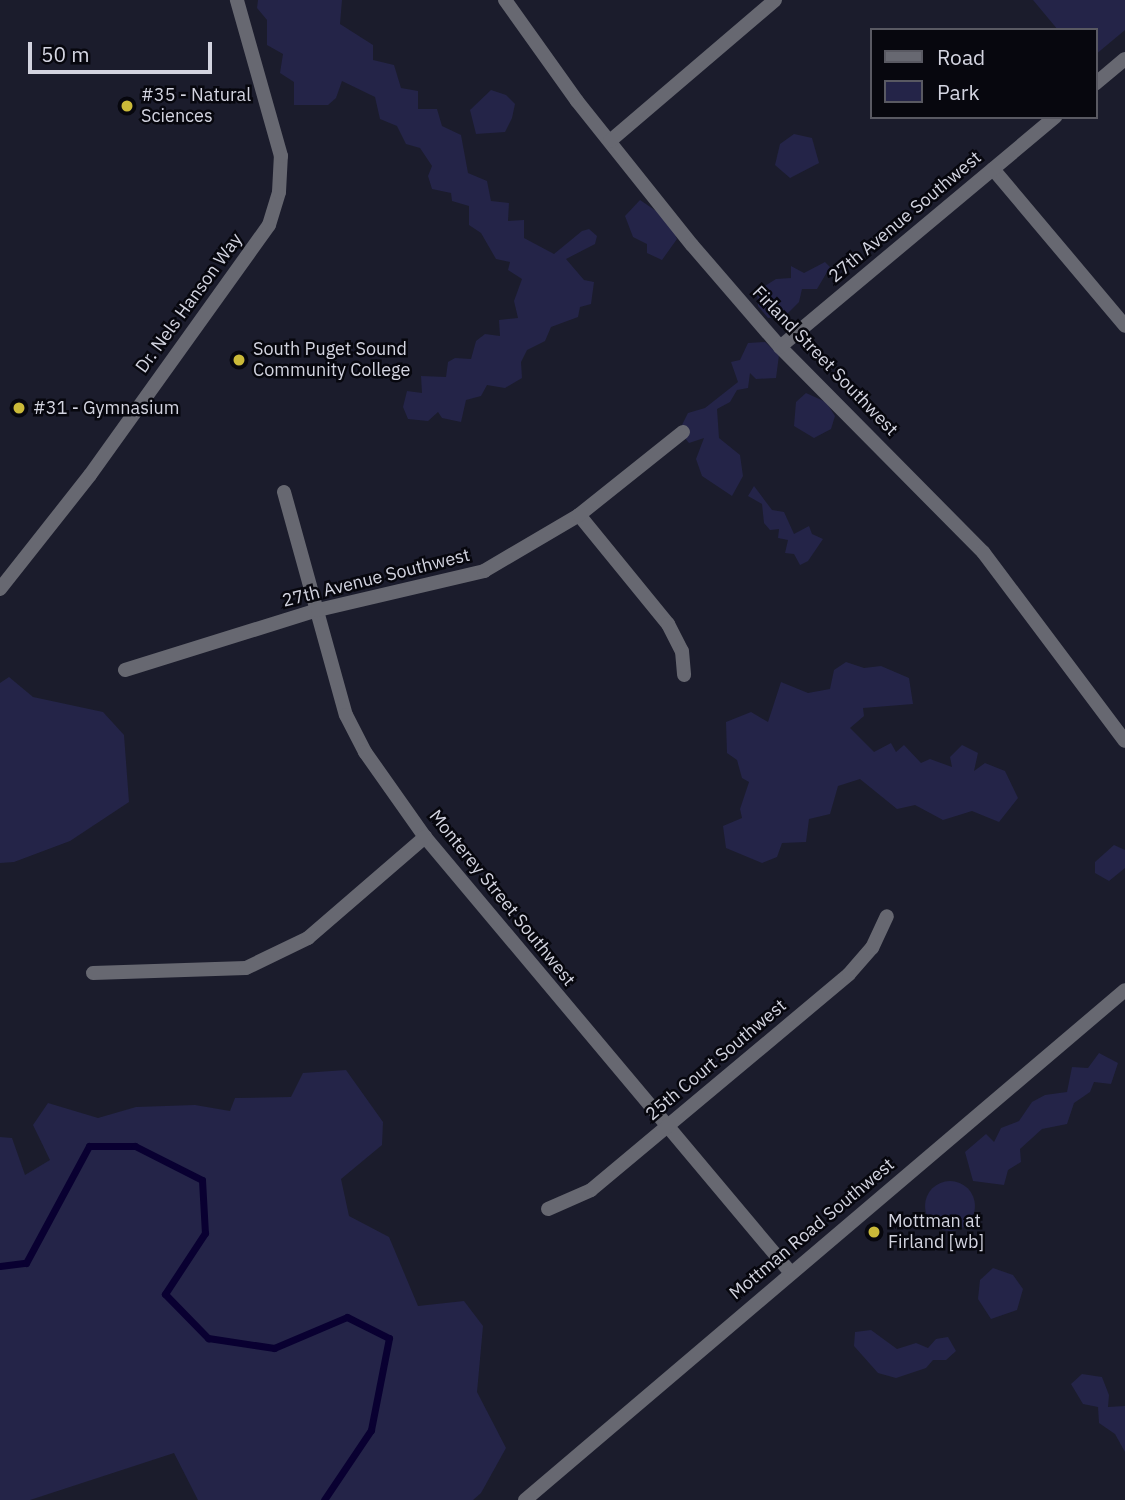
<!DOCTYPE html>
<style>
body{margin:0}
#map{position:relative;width:1125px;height:1500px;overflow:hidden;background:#1b1c2c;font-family:"IBM Plex Sans",sans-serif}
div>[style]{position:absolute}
.green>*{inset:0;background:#242448}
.round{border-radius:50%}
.stream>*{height:7px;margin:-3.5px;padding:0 3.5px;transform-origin:3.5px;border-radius:3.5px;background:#090031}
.minor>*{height:14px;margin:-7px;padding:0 7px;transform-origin:7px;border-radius:7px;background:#676871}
.tertiary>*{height:14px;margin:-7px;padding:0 7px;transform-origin:7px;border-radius:7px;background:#676871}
.dots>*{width:19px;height:19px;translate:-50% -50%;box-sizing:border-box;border:4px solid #07070e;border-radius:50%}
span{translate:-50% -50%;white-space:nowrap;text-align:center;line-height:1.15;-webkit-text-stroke:5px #07070e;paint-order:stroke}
.poi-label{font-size:18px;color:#d3d4e0}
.left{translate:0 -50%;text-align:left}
.street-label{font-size:18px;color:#d3d4e0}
.legend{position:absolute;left:870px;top:28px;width:228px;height:91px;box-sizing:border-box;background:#07070e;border:2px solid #595962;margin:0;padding:9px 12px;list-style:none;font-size:21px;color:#d3d4e0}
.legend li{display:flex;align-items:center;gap:14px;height:35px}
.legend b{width:35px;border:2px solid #595962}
.scale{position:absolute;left:28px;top:42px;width:184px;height:32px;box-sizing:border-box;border:4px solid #d3d4e0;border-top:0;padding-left:9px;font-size:21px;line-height:24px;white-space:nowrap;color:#d3d4e0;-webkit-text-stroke:5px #07070e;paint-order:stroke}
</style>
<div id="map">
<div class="green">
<i style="clip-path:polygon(258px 0,342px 0,340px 24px,373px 45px,373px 60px,394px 65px,401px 88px,418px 91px,418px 109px,437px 109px,442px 126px,461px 135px,468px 173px,487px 181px,491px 201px,509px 203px,508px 221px,524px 220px,524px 238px,554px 254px,582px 231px,589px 229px,597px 236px,595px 244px,566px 259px,584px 280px,594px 282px,591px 304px,580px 307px,578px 317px,551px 327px,545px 341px,527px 350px,521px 362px,522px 378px,505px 388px,487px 385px,481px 396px,466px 400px,461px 422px,442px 418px,438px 412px,428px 421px,408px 419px,403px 407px,407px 391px,422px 393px,421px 376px,446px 377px,448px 362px,455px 358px,471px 359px,476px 341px,485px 334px,500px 336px,499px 320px,518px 318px,514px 301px,522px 279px,508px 270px,510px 262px,496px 259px,481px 233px,469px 225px,469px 206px,452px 201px,451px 193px,432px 189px,428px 176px,432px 166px,420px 148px,406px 144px,397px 126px,380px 119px,375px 97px,342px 81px,336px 98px,328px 105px,294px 105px,294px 82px,280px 73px,283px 54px,267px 45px,267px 20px,257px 8px)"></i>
<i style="clip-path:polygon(1033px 0,1125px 0,1125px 30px,1095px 55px,1095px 30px,1058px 30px)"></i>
<i style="clip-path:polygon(491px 90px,506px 95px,515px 104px,512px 118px,505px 132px,476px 134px,470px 110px)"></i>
<i style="clip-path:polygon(794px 134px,812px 138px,819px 163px,790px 178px,775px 165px,780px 144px)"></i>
<i style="clip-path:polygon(640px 200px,668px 219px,677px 239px,662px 260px,647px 253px,647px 244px,633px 237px,625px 216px)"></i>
<i style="clip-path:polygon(825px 262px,830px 267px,817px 289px,802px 289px,799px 302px,785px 316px,768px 318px,758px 306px,757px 291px,776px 279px,791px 278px,791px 266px,804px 273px)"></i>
<i style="clip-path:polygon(765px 342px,779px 355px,776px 378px,756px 379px,750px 373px,748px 388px,737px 390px,730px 402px,717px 409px,719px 438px,740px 455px,743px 476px,732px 496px,702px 476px,696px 459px,704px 438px,689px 443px,679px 431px,688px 413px,705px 408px,738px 382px,731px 362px,740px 360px,748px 343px)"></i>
<i style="clip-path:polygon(806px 393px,826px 402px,835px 416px,831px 429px,814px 438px,794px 426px,796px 402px)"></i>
<i style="clip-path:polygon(754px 486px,772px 510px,784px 512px,794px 534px,809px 526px,812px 534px,823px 539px,808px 561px,800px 565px,794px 554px,785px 553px,788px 540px,778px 538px,779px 529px,770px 530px,764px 523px,762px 504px,748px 496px)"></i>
<i style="clip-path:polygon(846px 662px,864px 668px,881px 666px,909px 678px,913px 704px,863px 708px,864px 716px,850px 728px,874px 752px,891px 743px,896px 752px,904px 745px,921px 763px,930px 759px,952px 767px,950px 757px,962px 745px,978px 753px,974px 771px,985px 763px,1005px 771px,1018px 798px,999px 822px,972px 811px,943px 820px,915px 805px,897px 809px,860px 779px,838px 786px,830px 814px,809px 819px,806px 842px,782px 843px,777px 857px,762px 863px,726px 848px,723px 826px,742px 818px,740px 809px,749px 782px,742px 778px,737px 760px,727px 753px,726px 722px,751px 712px,768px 722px,781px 682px,808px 693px,830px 689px,834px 670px)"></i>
<i style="clip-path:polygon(9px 677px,33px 697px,103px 712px,124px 735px,129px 802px,70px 841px,14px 862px,0 863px,0 683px)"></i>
<i style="clip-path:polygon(1114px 845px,1125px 850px,1125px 868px,1109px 881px,1095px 873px,1095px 862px)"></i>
<i style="clip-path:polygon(1099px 1053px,1118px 1063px,1111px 1084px,1094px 1082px,1090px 1092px,1074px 1103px,1067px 1124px,1042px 1129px,1020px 1149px,1021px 1162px,1008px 1170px,1004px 1185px,973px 1181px,965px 1152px,986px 1134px,994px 1142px,1001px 1128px,1019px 1121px,1032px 1102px,1045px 1095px,1067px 1092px,1072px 1067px,1088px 1068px)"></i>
<i style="clip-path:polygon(346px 1070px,383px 1122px,382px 1145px,341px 1179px,349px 1216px,389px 1237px,418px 1306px,464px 1301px,483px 1326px,477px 1392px,506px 1448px,481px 1493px,473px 1500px,198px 1500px,174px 1453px,30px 1500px,0 1500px,0 1137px,12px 1138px,25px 1175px,50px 1160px,33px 1125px,48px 1103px,98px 1118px,136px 1107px,195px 1105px,230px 1111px,235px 1098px,291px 1097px,303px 1073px)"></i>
<i class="round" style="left:925px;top:1181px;width:50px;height:50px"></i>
<i style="clip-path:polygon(993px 1268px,1013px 1275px,1023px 1289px,1017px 1310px,991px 1319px,978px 1299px,980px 1280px)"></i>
<i style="clip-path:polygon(871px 1330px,897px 1349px,916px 1343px,928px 1348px,936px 1339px,948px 1337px,956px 1351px,946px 1360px,933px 1360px,926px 1368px,896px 1378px,878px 1373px,854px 1346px,855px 1332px)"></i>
<i style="clip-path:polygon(1082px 1374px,1102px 1377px,1109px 1395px,1108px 1407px,1125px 1406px,1125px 1452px,1115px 1434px,1099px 1423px,1098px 1407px,1083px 1404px,1071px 1384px)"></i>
</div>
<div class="stream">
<i style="left:0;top:1266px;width:26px;rotate:-7deg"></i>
<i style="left:26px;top:1263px;width:133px;rotate:-61.7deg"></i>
<i style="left:89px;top:1146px;width:46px"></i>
<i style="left:135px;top:1146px;width:75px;rotate:26.9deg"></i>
<i style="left:202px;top:1180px;width:53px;rotate:86.8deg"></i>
<i style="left:205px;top:1233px;width:73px;rotate:123.3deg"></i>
<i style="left:165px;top:1294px;width:62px;rotate:45.7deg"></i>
<i style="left:208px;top:1338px;width:67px;rotate:8.6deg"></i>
<i style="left:274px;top:1348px;width:79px;rotate:-23deg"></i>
<i style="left:347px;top:1317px;width:47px;rotate:26.6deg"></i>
<i style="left:389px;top:1338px;width:94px;rotate:101.1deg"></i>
<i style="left:371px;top:1430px;width:84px;rotate:123.9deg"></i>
</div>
<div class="minor">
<i style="left:505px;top:0;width:124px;rotate:54.5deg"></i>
<i style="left:577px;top:101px;width:184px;rotate:51.4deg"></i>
<i style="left:692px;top:245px;width:135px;rotate:49.2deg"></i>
<i style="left:780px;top:347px;width:289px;rotate:45.3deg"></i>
<i style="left:983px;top:552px;width:236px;rotate:53.1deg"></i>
<i style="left:1095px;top:84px;width:39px;rotate:-40deg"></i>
<i style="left:610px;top:141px;width:217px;rotate:-40.5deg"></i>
<i style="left:993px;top:169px;width:205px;rotate:49.9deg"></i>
<i style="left:780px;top:347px;width:359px;rotate:-39.9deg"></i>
<i style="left:284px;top:492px;width:231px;rotate:74.5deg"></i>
<i style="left:346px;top:715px;width:42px;rotate:62.8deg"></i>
<i style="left:365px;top:752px;width:104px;rotate:54.8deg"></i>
<i style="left:425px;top:837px;width:568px;rotate:50deg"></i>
<i style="left:579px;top:515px;width:141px;rotate:50.8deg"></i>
<i style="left:668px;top:624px;width:30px;rotate:63deg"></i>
<i style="left:682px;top:651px;width:24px;rotate:85deg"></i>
<i style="left:0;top:589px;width:145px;rotate:-51.7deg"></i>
<i style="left:90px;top:475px;width:307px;rotate:-54.4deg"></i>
<i style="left:269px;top:225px;width:34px;rotate:-73deg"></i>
<i style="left:279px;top:192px;width:36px;rotate:-87deg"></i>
<i style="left:281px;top:156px;width:162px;rotate:-105.8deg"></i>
<i style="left:125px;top:670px;width:202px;rotate:-17.3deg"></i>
<i style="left:318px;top:610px;width:171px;rotate:-13.2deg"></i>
<i style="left:484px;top:571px;width:110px;rotate:-30.5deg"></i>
<i style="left:579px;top:515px;width:133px;rotate:-38.6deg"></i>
<i style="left:93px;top:973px;width:153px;rotate:-1.9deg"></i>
<i style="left:246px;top:968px;width:69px;rotate:-25.8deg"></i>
<i style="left:308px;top:938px;width:155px;rotate:-40.8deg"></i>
<i style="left:548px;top:1209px;width:47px;rotate:-23.8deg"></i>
<i style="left:591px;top:1190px;width:336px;rotate:-39.9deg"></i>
<i style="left:849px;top:974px;width:35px;rotate:-49deg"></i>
<i style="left:872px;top:948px;width:35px;rotate:-65deg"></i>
</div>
<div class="tertiary">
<i style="left:525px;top:1500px;width:787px;rotate:-40.36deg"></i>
</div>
<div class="dots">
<i style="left:127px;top:106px;background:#cbba39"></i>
<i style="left:239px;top:360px;background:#cbba39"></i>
<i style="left:19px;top:408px;background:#cbba39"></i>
<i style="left:874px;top:1232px;background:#cbba39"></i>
</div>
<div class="poi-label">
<span class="left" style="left:141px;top:106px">#35 - Natural<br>Sciences</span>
<span class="left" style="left:253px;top:360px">South Puget Sound<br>Community College</span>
<span class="left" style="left:33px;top:408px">#31 - Gymnasium</span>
<span class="left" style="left:888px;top:1232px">Mottman at<br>Firland [wb]</span>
</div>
<div class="street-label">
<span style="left:905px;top:217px;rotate:-40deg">27th Avenue Southwest</span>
<span style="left:189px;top:303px;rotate:-54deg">Dr. Nels Hanson Way</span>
<span style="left:825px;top:361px;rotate:46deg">Firland Street Southwest</span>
<span style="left:376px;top:578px;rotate:-14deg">27th Avenue Southwest</span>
<span style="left:502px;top:898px;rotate:51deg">Monterey Street Southwest</span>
<span style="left:716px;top:1060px;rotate:-40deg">25th Court Southwest</span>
<span style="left:812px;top:1229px;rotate:-40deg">Mottman Road Southwest</span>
</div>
<ul class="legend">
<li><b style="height:9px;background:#676871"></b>Road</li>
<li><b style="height:19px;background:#242448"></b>Park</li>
</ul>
<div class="scale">50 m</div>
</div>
